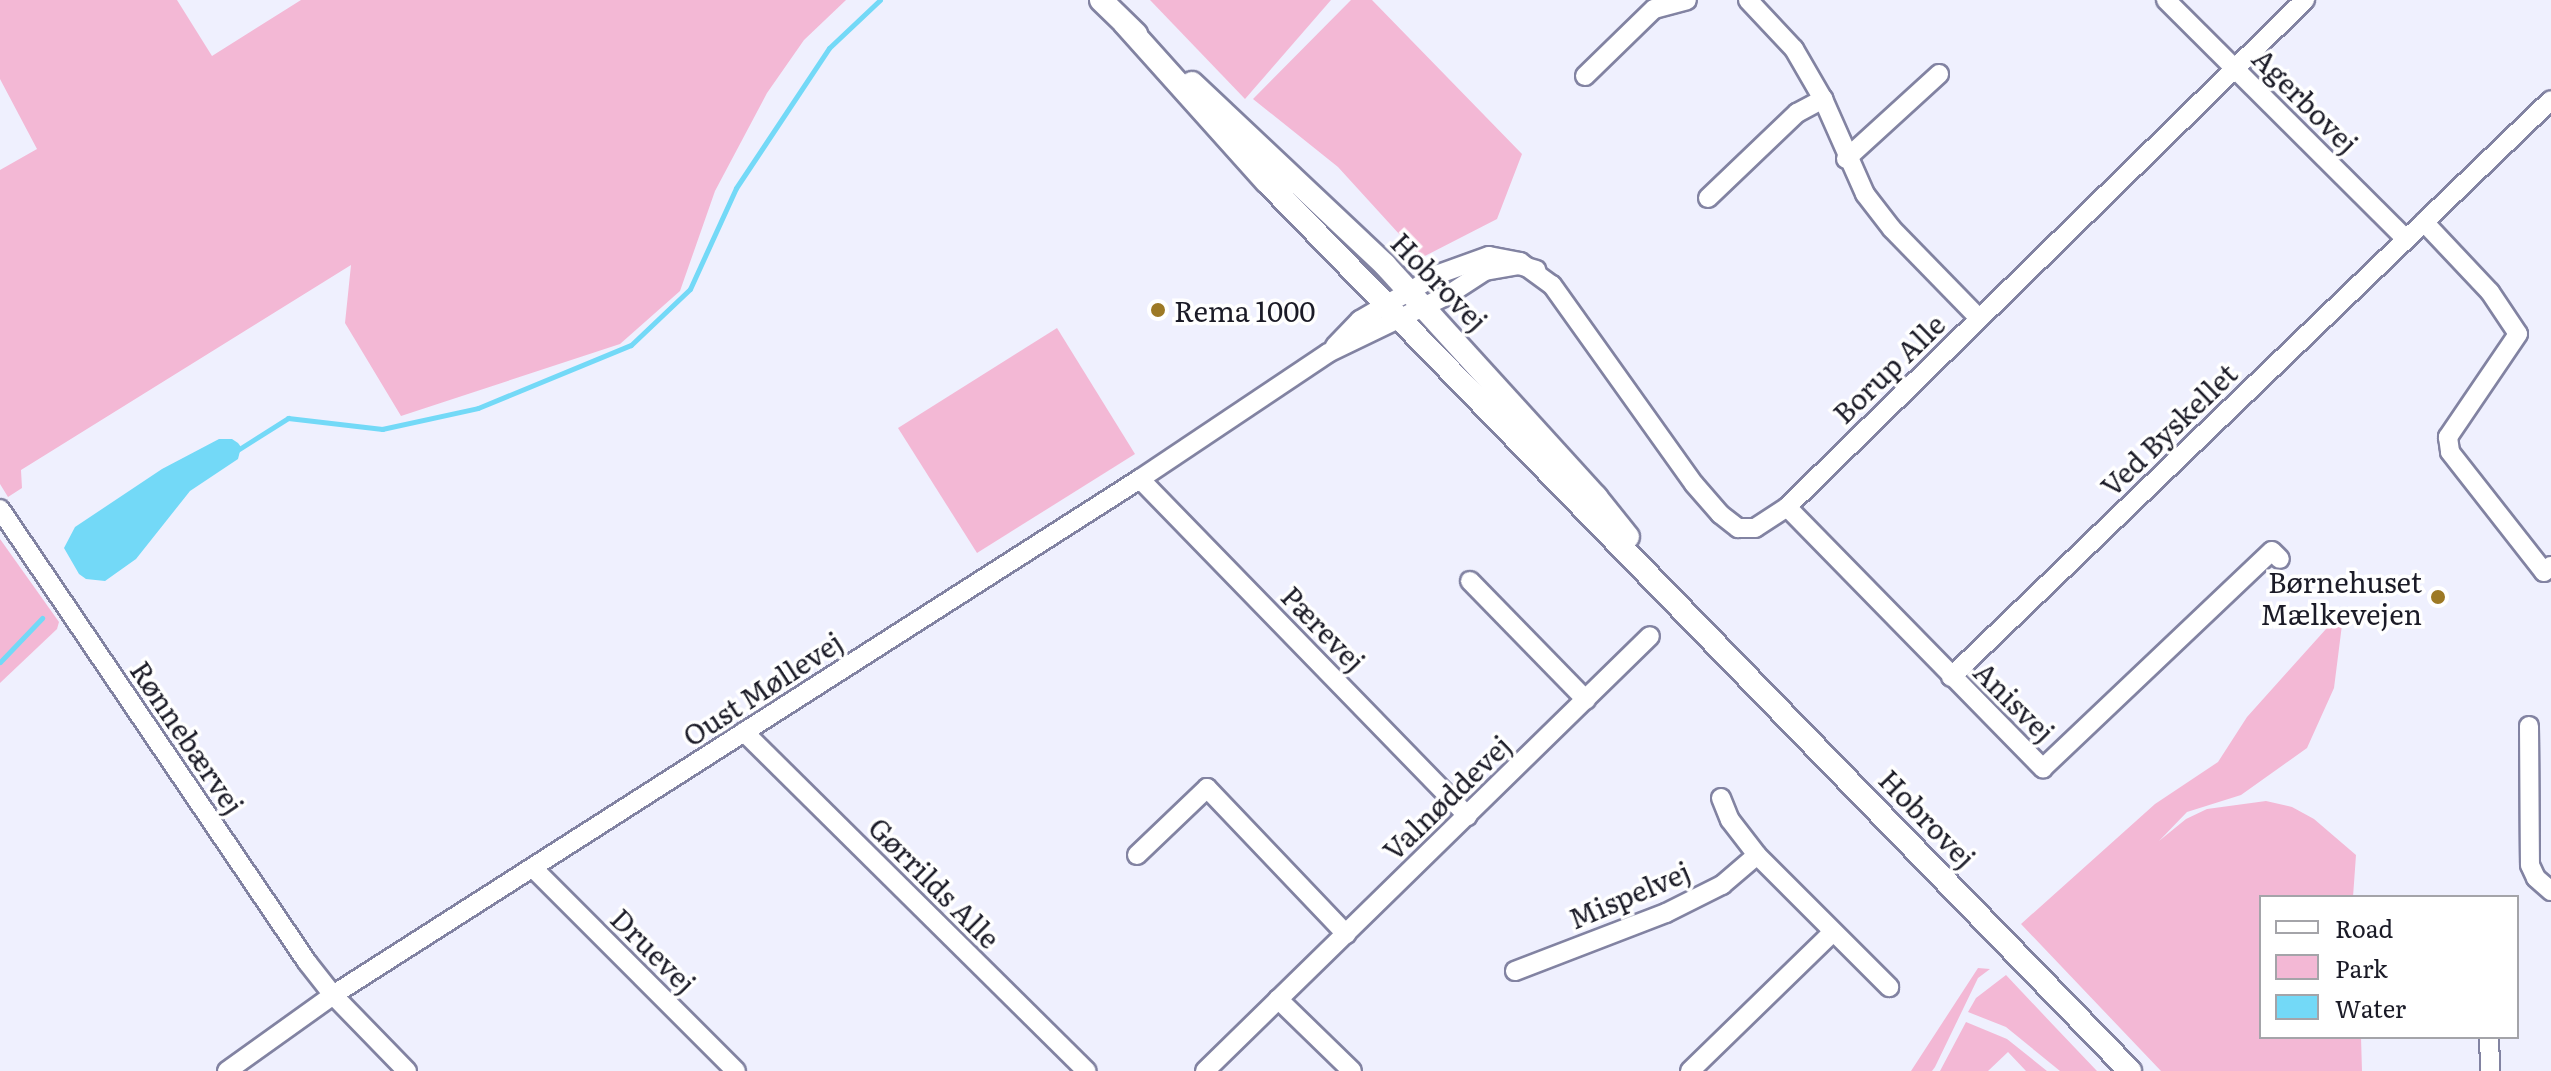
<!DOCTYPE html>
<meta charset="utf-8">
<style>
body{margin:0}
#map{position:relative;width:2551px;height:1071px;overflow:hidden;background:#eff0fe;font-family:Literata,serif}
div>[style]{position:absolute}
.green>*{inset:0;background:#f3b8d5}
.water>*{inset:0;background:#73d9f7}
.stream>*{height:5px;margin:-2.5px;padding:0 2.5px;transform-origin:2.5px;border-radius:2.5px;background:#73d9f7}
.roads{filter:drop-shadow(2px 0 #8283a2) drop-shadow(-2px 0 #8283a2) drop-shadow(0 2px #8283a2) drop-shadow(0 -2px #8283a2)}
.minor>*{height:18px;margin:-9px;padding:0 9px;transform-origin:9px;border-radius:9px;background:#fff}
.major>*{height:22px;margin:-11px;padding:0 11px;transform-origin:11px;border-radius:11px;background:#fff}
.dots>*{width:22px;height:22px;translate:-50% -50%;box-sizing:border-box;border:4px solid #fff;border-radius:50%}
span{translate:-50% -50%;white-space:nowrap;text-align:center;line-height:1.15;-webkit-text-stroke:7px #fff;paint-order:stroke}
.street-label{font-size:28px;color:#1b1b27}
.poi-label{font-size:28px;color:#1b1b27}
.left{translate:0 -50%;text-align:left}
.right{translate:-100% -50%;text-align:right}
.legend{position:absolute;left:2259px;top:895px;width:260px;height:144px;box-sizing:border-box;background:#fff;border:2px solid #a4a4a9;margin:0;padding:10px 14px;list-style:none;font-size:24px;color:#1b1b27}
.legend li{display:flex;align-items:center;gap:16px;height:40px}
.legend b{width:40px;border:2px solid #a4a4a9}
</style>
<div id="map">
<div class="green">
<i style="clip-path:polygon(0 0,177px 0,212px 56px,301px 0,846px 0,804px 40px,767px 93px,715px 191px,680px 291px,620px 344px,401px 416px,345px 323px,351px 265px,21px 470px,22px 488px,8px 497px,0 484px,0 170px,37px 149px,0 79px)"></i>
<i style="clip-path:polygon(1150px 0,1331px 0,1245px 99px)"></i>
<i style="clip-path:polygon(1351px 0,1372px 0,1522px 154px,1497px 219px,1421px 258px,1338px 167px,1253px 99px)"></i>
<i style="clip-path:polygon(1057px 328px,1135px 454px,977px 553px,898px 428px)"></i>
<i style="clip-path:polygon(0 539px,59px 622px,57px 629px,0 683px)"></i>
<i style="clip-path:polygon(2344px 609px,2334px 688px,2307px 748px,2241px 795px,2187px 812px,2159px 841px,2186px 819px,2207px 809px,2266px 801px,2292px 807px,2314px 819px,2356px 855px,2353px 897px,2261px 897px,2261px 1037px,2361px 1037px,2362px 1071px,2161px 1071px,2021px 924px,2155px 804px,2218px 762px,2247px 717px)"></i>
<i style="clip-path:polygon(1978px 968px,1990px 969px,1978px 978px,1935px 1067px,1932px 1071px,1911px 1071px)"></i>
<i style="clip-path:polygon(2006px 975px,2056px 1028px,2097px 1071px,2060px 1071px,2006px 1027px,1968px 1012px,1976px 998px)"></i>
<i style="clip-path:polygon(1966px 1022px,2007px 1039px,2047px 1071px,2026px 1071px,2008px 1052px,1988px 1071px,1940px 1071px)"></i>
</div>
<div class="water">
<i style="clip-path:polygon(219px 439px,232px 439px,238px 443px,241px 447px,238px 459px,190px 491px,136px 559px,105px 581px,86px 579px,79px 574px,64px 548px,75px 527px,162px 469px)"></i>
</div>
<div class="stream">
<i style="left:236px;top:451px;width:62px;rotate:-32.4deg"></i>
<i style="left:288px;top:418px;width:95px;rotate:6.7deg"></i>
<i style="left:382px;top:429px;width:98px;rotate:-12.3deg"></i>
<i style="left:478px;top:408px;width:165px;rotate:-22.4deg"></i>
<i style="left:631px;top:345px;width:81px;rotate:-43.5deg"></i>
<i style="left:690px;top:289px;width:111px;rotate:-65.5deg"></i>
<i style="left:736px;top:188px;width:168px;rotate:-56.4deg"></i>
<i style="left:829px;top:48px;width:70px;rotate:-43.3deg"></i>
<i style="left:0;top:662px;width:61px;rotate:-46.3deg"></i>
</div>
<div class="roads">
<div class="minor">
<i style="left:1748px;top:0;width:67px;rotate:46.8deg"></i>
<i style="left:1794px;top:49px;width:58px;rotate:59.9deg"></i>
<i style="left:1823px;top:99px;width:104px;rotate:66.1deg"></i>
<i style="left:1865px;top:194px;width:44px;rotate:52.4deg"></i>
<i style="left:1892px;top:229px;width:124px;rotate:45.7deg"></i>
<i style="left:2166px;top:0;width:339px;rotate:44.9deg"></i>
<i style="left:1585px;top:76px;width:96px;rotate:-44.2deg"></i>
<i style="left:1654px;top:9px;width:34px;rotate:-15deg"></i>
<i style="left:1846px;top:159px;width:126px;rotate:-42.4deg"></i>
<i style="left:1708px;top:198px;width:123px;rotate:-43.7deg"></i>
<i style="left:1797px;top:113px;width:30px;rotate:-28deg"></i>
<i style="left:2424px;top:222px;width:96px;rotate:46.7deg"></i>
<i style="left:2490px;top:292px;width:50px;rotate:56.3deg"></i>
<i style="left:2518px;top:334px;width:125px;rotate:124.2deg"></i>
<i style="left:2448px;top:437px;width:15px;rotate:82deg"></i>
<i style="left:2450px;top:452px;width:152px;rotate:51.9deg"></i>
<i style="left:2544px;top:572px;width:9px;rotate:-41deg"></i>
<i style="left:1335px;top:346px;width:36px;rotate:-46deg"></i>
<i style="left:1360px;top:320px;width:91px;rotate:-30.2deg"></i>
<i style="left:1439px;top:274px;width:53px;rotate:-19.8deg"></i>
<i style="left:1489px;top:256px;width:32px;rotate:11deg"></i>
<i style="left:1520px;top:262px;width:39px;rotate:36deg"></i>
<i style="left:1552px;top:285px;width:244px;rotate:54.5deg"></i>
<i style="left:1694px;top:484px;width:40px;rotate:49deg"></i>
<i style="left:1720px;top:514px;width:23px;rotate:38deg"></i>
<i style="left:1738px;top:528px;width:17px"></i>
<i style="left:1755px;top:528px;width:38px;rotate:-33deg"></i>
<i style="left:1787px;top:507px;width:725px;rotate:-44.39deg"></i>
<i style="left:1140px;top:479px;width:470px;rotate:45.8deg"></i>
<i style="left:1787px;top:507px;width:366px;rotate:45.6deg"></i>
<i style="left:2043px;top:768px;width:315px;rotate:-43.5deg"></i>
<i style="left:2272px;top:551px;width:11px;rotate:45deg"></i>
<i style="left:0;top:509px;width:547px;rotate:55.87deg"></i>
<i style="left:307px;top:962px;width:42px;rotate:51.8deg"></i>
<i style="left:333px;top:995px;width:106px;rotate:45.8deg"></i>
<i style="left:1470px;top:581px;width:166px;rotate:45.7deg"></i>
<i style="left:1951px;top:677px;width:832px;rotate:-43.88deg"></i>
<i style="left:2529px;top:726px;width:139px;rotate:89.6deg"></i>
<i style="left:2530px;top:865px;width:14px;rotate:65deg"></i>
<i style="left:2536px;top:878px;width:20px;rotate:41deg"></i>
<i style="left:744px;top:732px;width:482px;rotate:44.7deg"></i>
<i style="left:1721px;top:798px;width:24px;rotate:68deg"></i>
<i style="left:1730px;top:820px;width:44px;rotate:52.4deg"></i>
<i style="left:1137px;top:855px;width:97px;rotate:-43.7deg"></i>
<i style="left:1207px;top:788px;width:202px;rotate:46.4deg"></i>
<i style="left:533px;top:868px;width:287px;rotate:45deg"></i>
<i style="left:1515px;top:971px;width:162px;rotate:-21deg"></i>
<i style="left:1666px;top:913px;width:63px;rotate:-26.6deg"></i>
<i style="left:1722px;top:885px;width:46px;rotate:-40.6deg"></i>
<i style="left:1757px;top:855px;width:187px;rotate:45deg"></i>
<i style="left:1278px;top:999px;width:103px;rotate:44.2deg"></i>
<i style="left:2489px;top:1037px;width:34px;rotate:88deg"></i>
<i style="left:227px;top:1071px;width:130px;rotate:-35.6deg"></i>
<i style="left:333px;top:995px;width:958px;rotate:-32.6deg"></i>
<i style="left:1140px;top:479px;width:226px;rotate:-33.8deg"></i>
<i style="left:1328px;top:353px;width:133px;rotate:-25.8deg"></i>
<i style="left:1448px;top:295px;width:44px;rotate:-33deg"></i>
<i style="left:1485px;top:271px;width:35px;rotate:-10deg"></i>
<i style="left:1519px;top:265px;width:18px;rotate:16deg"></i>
<i style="left:1205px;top:1071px;width:622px;rotate:-44.35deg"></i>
<i style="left:1690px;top:1071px;width:199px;rotate:-44.2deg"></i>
</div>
<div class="major">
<i style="left:1101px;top:0;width:49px;rotate:44.2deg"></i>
<i style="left:1125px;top:24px;width:212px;rotate:48.1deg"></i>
<i style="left:1267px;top:182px;width:1239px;rotate:45.85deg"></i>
<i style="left:1192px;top:83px;width:265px;rotate:43.3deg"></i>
<i style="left:1385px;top:265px;width:314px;rotate:47.7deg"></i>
<i style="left:1596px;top:497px;width:51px;rotate:51.3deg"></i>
</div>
</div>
<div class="dots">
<i style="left:1158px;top:310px;background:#9d7925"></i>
<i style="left:2438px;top:597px;background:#9d7925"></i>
</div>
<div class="street-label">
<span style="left:2306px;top:100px;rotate:45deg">Agerbovej</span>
<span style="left:1440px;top:281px;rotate:46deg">Hobrovej</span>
<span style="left:1888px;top:368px;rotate:-44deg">Borup Alle</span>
<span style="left:2168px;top:429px;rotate:-44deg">Ved Byskellet</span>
<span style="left:1324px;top:628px;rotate:46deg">Pærevej</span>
<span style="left:762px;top:688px;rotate:-33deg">Oust Møllevej</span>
<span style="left:2015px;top:701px;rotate:45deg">Anisvej</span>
<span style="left:188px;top:737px;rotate:56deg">Rønnebærvej</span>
<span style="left:1446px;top:797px;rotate:-44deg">Valnøddevej</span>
<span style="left:1928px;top:818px;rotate:46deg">Hobrovej</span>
<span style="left:935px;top:882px;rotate:45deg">Gørrilds Alle</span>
<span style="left:1629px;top:894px;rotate:-23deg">Mispelvej</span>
<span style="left:654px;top:950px;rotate:45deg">Druevej</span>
</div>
<div class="poi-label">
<span class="left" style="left:1174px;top:310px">Rema 1000</span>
<span class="right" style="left:2422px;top:597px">Børnehuset<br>Mælkevejen</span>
</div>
<ul class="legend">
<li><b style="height:10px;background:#fff"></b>Road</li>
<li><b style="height:22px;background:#f3b8d5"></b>Park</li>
<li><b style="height:22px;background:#73d9f7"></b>Water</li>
</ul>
</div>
